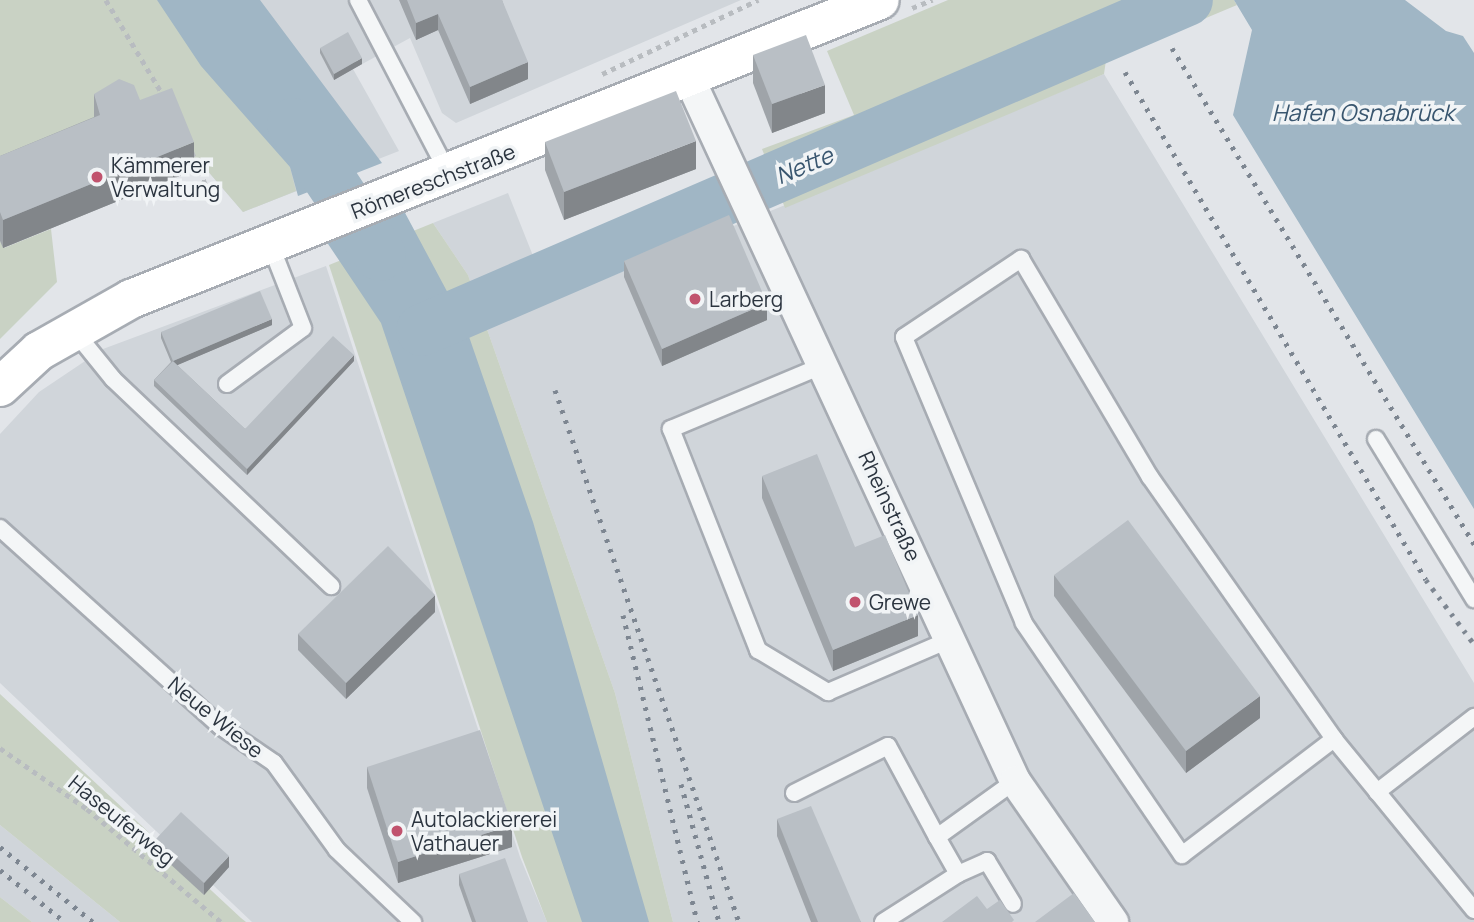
<!DOCTYPE html>
<meta charset="utf-8">
<style>
body{margin:0}
#map{position:relative;width:1474px;height:922px;overflow:hidden;background:#e2e5e9;font-family:Manrope,sans-serif}
div>[style]{position:absolute}
.built>*{inset:0;background:#d0d5da}
.green>*{inset:0;background:#c9d2c4}
.water>*{inset:0;background:#a0b6c5}
.river>*{height:52px;margin:-26px;padding:0 26px;transform-origin:26px;border-radius:26px;background:#a0b6c5}
.path>*{height:4.5px;margin-top:-2.25px;transform-origin:0;background:repeating-linear-gradient(90deg,#b8bcc0 0 5px,transparent 0 10px)}
.roads{filter:drop-shadow(2px 0 #a7acb3) drop-shadow(-2px 0 #a7acb3) drop-shadow(0 2px #a7acb3) drop-shadow(0 -2px #a7acb3)}
.lane>*{height:16px;margin:-8px;padding:0 8px;transform-origin:8px;border-radius:8px;background:#f4f6f7}
.street>*{height:30px;margin:-15px;padding:0 15px;transform-origin:15px;border-radius:15px;background:#f4f6f7}
.secondary>*{height:38px;margin:-19px;padding:0 19px;transform-origin:19px;border-radius:19px;background:#fff}
.rail>*{height:5px;margin-top:-2.5px;transform-origin:0;background:repeating-linear-gradient(90deg,#7d8691 0 3.5px,transparent 0 10.5px)}
.wall>*{inset:0;background:#9fa4a9}
.shaded-wall>*{inset:0;background:#82868a}
.building>*{inset:0;background:#b9bfc5}
.dots>*{width:19px;height:19px;translate:-50% -50%;box-sizing:border-box;border:4px solid #f1f4f6;border-radius:50%}
span{translate:-50% -50%;white-space:nowrap;text-align:center;line-height:1.15;-webkit-text-stroke:7px #f1f4f6;paint-order:stroke}
.poi-label{font-size:21px;color:#2b343f}
.left{translate:0 -50%;text-align:left}
.street-label{font-size:21px;color:#2b343f}
.water-label{font-size:23px;color:#39566f;font-style:italic}
</style>
<div id="map">
<div class="built">
<i style="clip-path:polygon(0 0,741px 0,456px 123px,442px 113px,410px 38px,353px 69px,399px 151px,243px 212px,200px 162px,0 240px)"></i>
<i style="clip-path:polygon(1104px 74px,1474px 683px,1474px 922px,673px 922px,615px 693px,468px 275px,433px 223px,508px 193px,551px 301px)"></i>
<i style="clip-path:polygon(326px 266px,520px 857px,547px 922px,252px 922px,0 683px,0 434px,39px 392px,103px 349px)"></i>
<i style="clip-path:polygon(0 825px,120px 922px,32px 922px,0 897px)"></i>
</div>
<div class="green">
<i style="clip-path:polygon(0 0,157px 0,290px 167px,296px 191px,243px 212px,200px 162px,0 185px)"></i>
<i style="clip-path:polygon(948px 0,1234px 0,1237px 5px,1106px 60px,1104px 74px,785px 208px,762px 149px,854px 115px,827px 51px)"></i>
<i style="clip-path:polygon(433px 223px,468px 275px,615px 693px,673px 922px,547px 922px,522px 857px,329px 265px)"></i>
<i style="clip-path:polygon(51px 229px,57px 282px,0 339px,0 241px,4px 248px)"></i>
<i style="clip-path:polygon(0 694px,241px 918px,246px 922px,120px 922px,0 825px)"></i>
<i style="clip-path:polygon(0 897px,32px 922px,0 922px)"></i>
</div>
<div class="water">
<i style="clip-path:polygon(157px 0,260px 0,382px 163px,298px 196px,290px 167px,201px 66px)"></i>
<i style="clip-path:polygon(1234px 0,1405px 0,1446px 31px,1463px 36px,1474px 53px,1474px 509px,1233px 115px,1252px 30px)"></i>
<i style="clip-path:polygon(396px 196px,465px 325px,533px 522px,649px 922px,582px 922px,381px 323px,316px 226px)"></i>
</div>
<div class="river">
<i style="left:293px;top:124px;width:157px;rotate:56.4deg"></i>
<i style="left:422px;top:330px;width:833px;rotate:-23.33deg"></i>
</div>
<div class="path">
<i style="left:106px;top:0;width:111px;rotate:59deg"></i>
<i style="left:912px;top:8px;width:22px;rotate:-22deg"></i>
<i style="left:602px;top:74px;width:173px;rotate:-25.4deg"></i>
<i style="left:192px;top:152px;width:44px;rotate:67.5deg"></i>
<i style="left:0;top:748px;width:106px;rotate:35deg"></i>
<i style="left:87px;top:809px;width:175px;rotate:40.1deg"></i>
</div>
<div class="roads">
<div class="lane">
<i style="left:358px;top:0;width:195px;rotate:62.5deg"></i>
<i style="left:75px;top:332px;width:60px;rotate:51deg"></i>
<i style="left:113px;top:379px;width:301px;rotate:43.5deg"></i>
<i style="left:824px;top:365px;width:166px;rotate:157.3deg"></i>
<i style="left:671px;top:429px;width:238px;rotate:68.5deg"></i>
<i style="left:758px;top:650px;width:82px;rotate:31deg"></i>
<i style="left:828px;top:692px;width:134px;rotate:-23.3deg"></i>
<i style="left:227px;top:384px;width:94px;rotate:-36.4deg"></i>
<i style="left:303px;top:328px;width:90px;rotate:-111.4deg"></i>
<i style="left:1376px;top:439px;width:188px;rotate:58.5deg"></i>
<i style="left:0;top:528px;width:296px;rotate:42deg"></i>
<i style="left:220px;top:726px;width:65px;rotate:34.4deg"></i>
<i style="left:274px;top:763px;width:107px;rotate:54.1deg"></i>
<i style="left:337px;top:850px;width:105px;rotate:43.5deg"></i>
<i style="left:1334px;top:739px;width:191px;rotate:142.7deg"></i>
<i style="left:1182px;top:855px;width:281px;rotate:-124.3deg"></i>
<i style="left:1024px;top:623px;width:310px;rotate:-112.8deg"></i>
<i style="left:904px;top:337px;width:141px;rotate:-33.7deg"></i>
<i style="left:1021px;top:259px;width:253px;rotate:59.4deg"></i>
<i style="left:1150px;top:477px;width:320px;rotate:54.9deg"></i>
<i style="left:1334px;top:739px;width:221px;rotate:50.7deg"></i>
<i style="left:1377px;top:792px;width:123px;rotate:-37.7deg"></i>
<i style="left:794px;top:793px;width:105px;rotate:-26.6deg"></i>
<i style="left:888px;top:746px;width:103px;rotate:61.7deg"></i>
<i style="left:937px;top:837px;width:96px;rotate:-35.7deg"></i>
<i style="left:958px;top:874px;width:32px;rotate:-24deg"></i>
<i style="left:987px;top:861px;width:50px;rotate:58.8deg"></i>
<i style="left:883px;top:922px;width:89px;rotate:-32.6deg"></i>
<i style="left:958px;top:874px;width:43px;rotate:-119.6deg"></i>
</div>
<div class="street">
<i style="left:689px;top:78px;width:775px;rotate:65.12deg"></i>
<i style="left:1015px;top:781px;width:172px;rotate:55.2deg"></i>
</div>
<div class="secondary">
<i style="left:0;top:387px;width:53px;rotate:-42.7deg"></i>
<i style="left:39px;top:351px;width:106px;rotate:-29.5deg"></i>
<i style="left:131px;top:299px;width:806px;rotate:-21.76deg"></i>
</div>
</div>
<div class="rail">
<i style="left:1172px;top:48px;width:581px;rotate:58.66deg"></i>
<i style="left:1125px;top:72px;width:590px;rotate:59.35deg"></i>
<i style="left:1426px;top:580px;width:80px;rotate:53.1deg"></i>
<i style="left:555px;top:390px;width:563px;rotate:70.92deg"></i>
<i style="left:623px;top:615px;width:316px;rotate:76.4deg"></i>
<i style="left:681px;top:784px;width:143px;rotate:74.6deg"></i>
<i style="left:0;top:847px;width:119px;rotate:38.9deg"></i>
<i style="left:0;top:870px;width:83px;rotate:38.7deg"></i>
</div>
<div class="wall">
<i style="clip-path:polygon(399px 0,502px 0,528px 79px,470px 104px,438px 30px,416px 40px)"></i>
<i style="clip-path:polygon(320px 48px,362px 64px,334px 80px,320px 53px)"></i>
<i style="clip-path:polygon(753px 55px,825px 113px,772px 133px,753px 83px)"></i>
<i style="clip-path:polygon(94px 94px,140px 100px,194px 170px,3px 248px,0 241px,0 156px,94px 117px)"></i>
<i style="clip-path:polygon(545px 142px,696px 169px,564px 220px,545px 170px)"></i>
<i style="clip-path:polygon(624px 261px,767px 320px,662px 366px,624px 277px)"></i>
<i style="clip-path:polygon(272px 325px,177px 365px,245px 429px,354px 361px,247px 475px,154px 386px,154px 380px,171px 362px,161px 338px,161px 332px)"></i>
<i style="clip-path:polygon(762px 476px,918px 636px,833px 671px,762px 498px)"></i>
<i style="clip-path:polygon(1054px 575px,1260px 718px,1186px 773px,1054px 596px)"></i>
<i style="clip-path:polygon(435px 612px,346px 699px,298px 650px,298px 634px)"></i>
<i style="clip-path:polygon(367px 767px,512px 847px,398px 883px,367px 788px)"></i>
<i style="clip-path:polygon(777px 819px,861px 922px,811px 922px,777px 836px)"></i>
<i style="clip-path:polygon(156px 839px,229px 867px,204px 895px,156px 851px)"></i>
<i style="clip-path:polygon(459px 874px,528px 922px,472px 922px,459px 885px)"></i>
</div>
<div class="shaded-wall">
<i style="clip-path:polygon(438px 14px,438px 30px,416px 40px,416px 23px)"></i>
<i style="clip-path:polygon(362px 58px,362px 64px,334px 80px,334px 74px)"></i>
<i style="clip-path:polygon(528px 62px,528px 79px,470px 104px,470px 87px)"></i>
<i style="clip-path:polygon(825px 85px,825px 113px,772px 133px,772px 104px)"></i>
<i style="clip-path:polygon(696px 141px,696px 169px,564px 220px,564px 192px)"></i>
<i style="clip-path:polygon(194px 142px,194px 170px,3px 248px,3px 220px)"></i>
<i style="clip-path:polygon(767px 303px,767px 320px,662px 366px,662px 349px)"></i>
<i style="clip-path:polygon(272px 319px,272px 325px,173px 367px,173px 361px)"></i>
<i style="clip-path:polygon(354px 355px,354px 361px,247px 475px,247px 469px)"></i>
<i style="clip-path:polygon(435px 595px,435px 612px,346px 699px,346px 683px)"></i>
<i style="clip-path:polygon(918px 615px,918px 636px,833px 671px,833px 650px)"></i>
<i style="clip-path:polygon(1260px 696px,1260px 718px,1186px 773px,1186px 751px)"></i>
<i style="clip-path:polygon(512px 825px,512px 847px,398px 883px,398px 862px)"></i>
<i style="clip-path:polygon(229px 856px,229px 867px,204px 895px,204px 883px)"></i>
</div>
<div class="building">
<i style="clip-path:polygon(407px 0,502px 0,528px 62px,470px 87px,438px 14px,416px 23px)"></i>
<i style="clip-path:polygon(348px 32px,362px 58px,334px 74px,320px 48px)"></i>
<i style="clip-path:polygon(806px 35px,825px 85px,772px 104px,753px 55px)"></i>
<i style="clip-path:polygon(119px 79px,134px 85px,140px 100px,172px 88px,194px 142px,3px 220px,0 212px,0 156px,100px 115px,94px 94px)"></i>
<i style="clip-path:polygon(676px 91px,696px 141px,564px 192px,545px 142px)"></i>
<i style="clip-path:polygon(729px 215px,767px 303px,662px 349px,624px 261px)"></i>
<i style="clip-path:polygon(260px 291px,272px 319px,173px 361px,161px 332px)"></i>
<i style="clip-path:polygon(333px 336px,354px 355px,247px 469px,154px 380px,173px 361px,245px 429px)"></i>
<i style="clip-path:polygon(817px 454px,855px 547px,885px 535px,918px 615px,833px 650px,762px 476px)"></i>
<i style="clip-path:polygon(1128px 520px,1260px 696px,1186px 751px,1054px 575px)"></i>
<i style="clip-path:polygon(388px 546px,435px 595px,346px 683px,298px 634px)"></i>
<i style="clip-path:polygon(480px 730px,512px 825px,398px 862px,367px 767px)"></i>
<i style="clip-path:polygon(811px 806px,861px 922px,818px 922px,777px 819px)"></i>
<i style="clip-path:polygon(181px 812px,229px 856px,204px 883px,156px 839px)"></i>
<i style="clip-path:polygon(505px 858px,528px 922px,476px 922px,459px 874px)"></i>
<i style="clip-path:polygon(1074px 893px,1095px 922px,1035px 922px)"></i>
<i style="clip-path:polygon(977px 896px,987px 909px,1000px 900px,1014px 920px,1012px 922px,942px 922px)"></i>
</div>
<div class="dots">
<i style="left:97px;top:177px;background:#c1536e"></i>
<i style="left:695px;top:299px;background:#c1536e"></i>
<i style="left:855px;top:602px;background:#c1536e"></i>
<i style="left:397px;top:831px;background:#c1536e"></i>
</div>
<div class="poi-label">
<span class="left" style="left:111px;top:177px">Kämmerer<br>Verwaltung</span>
<span class="left" style="left:709px;top:299px">Larberg</span>
<span class="left" style="left:869px;top:602px">Grewe</span>
<span class="left" style="left:411px;top:831px">Autolackiererei<br>Vathauer</span>
</div>
<div class="street-label">
<span style="left:433px;top:181px;rotate:-21deg">Römereschstraße</span>
<span style="left:890px;top:506px;rotate:65deg">Rheinstraße</span>
<span style="left:216px;top:717px;rotate:39deg">Neue Wiese</span>
<span style="left:122px;top:820px;rotate:39deg">Haseuferweg</span>
</div>
<div class="water-label">
<span style="left:1363px;top:112px">Hafen Osnabrück</span>
<span style="left:804px;top:165px;rotate:-23deg">Nette</span>
</div>
</div>
